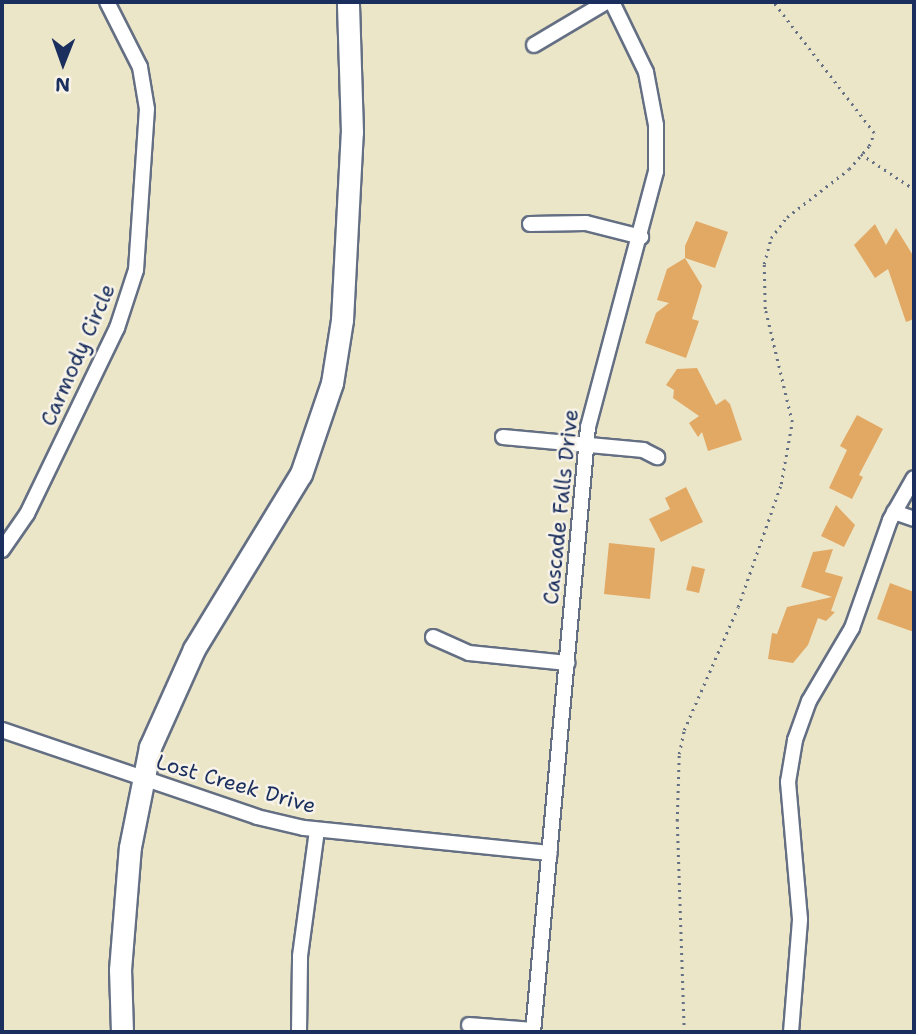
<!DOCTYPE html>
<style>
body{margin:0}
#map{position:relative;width:916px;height:1034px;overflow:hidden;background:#ece6c9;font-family:"Shantell Sans",sans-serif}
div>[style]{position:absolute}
.building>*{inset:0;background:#e2a964}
.path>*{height:2.5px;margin-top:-1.25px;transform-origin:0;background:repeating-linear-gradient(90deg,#646f83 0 2px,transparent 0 7px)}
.roads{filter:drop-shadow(2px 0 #646f83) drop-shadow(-2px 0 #646f83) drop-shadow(0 2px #646f83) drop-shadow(0 -2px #646f83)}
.street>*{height:14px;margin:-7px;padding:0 7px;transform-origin:7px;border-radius:7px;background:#fff}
.secondary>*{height:21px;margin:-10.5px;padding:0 10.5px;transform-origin:10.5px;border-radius:10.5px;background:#fff}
span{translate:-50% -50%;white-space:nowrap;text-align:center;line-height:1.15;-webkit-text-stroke:5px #f7f3e8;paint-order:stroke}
.street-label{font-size:21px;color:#1b2f5e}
.frame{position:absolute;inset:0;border:4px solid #1b2f5e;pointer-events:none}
.north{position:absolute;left:28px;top:28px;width:70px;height:70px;-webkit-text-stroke:5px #f7f3e8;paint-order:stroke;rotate:181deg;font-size:19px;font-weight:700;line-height:28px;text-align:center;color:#1b2f5e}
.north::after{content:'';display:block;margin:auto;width:24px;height:32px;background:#1b2f5e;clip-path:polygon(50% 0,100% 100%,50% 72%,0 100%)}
</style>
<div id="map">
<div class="building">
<i style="clip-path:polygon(696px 221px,728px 232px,715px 268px,685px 258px,685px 246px)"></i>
<i style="clip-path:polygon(875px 224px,886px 245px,896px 228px,914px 257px,914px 319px,906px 322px,888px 269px,875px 278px,854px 245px)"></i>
<i style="clip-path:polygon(685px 258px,702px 286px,692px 319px,699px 321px,686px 358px,645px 343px,656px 313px,669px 303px,657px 300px,667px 269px)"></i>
<i style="clip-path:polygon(697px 368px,716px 405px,725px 399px,730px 404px,742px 440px,708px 451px,702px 432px,698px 437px,689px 423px,699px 416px,673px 398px,674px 390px,666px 385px,677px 369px)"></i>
<i style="clip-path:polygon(857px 415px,883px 429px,859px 475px,863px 477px,852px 499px,829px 488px,847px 450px,840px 446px)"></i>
<i style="clip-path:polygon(686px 487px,703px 522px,661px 542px,649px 519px,670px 509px,665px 498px)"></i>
<i style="clip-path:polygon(836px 505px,855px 525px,844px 547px,821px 536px)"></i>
<i style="clip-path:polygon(609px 543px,655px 548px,650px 599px,604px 594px)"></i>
<i style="clip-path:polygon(833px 549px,825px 572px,843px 577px,831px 611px,835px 612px,826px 621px,818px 618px,808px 645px,793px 663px,768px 659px,772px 633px,777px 634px,787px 607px,832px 597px,801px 587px,813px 552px)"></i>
<i style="clip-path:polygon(692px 566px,705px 569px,699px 593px,686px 590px)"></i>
<i style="clip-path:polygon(890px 583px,914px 592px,914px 632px,877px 619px)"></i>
</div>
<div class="path">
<i style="left:861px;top:154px;width:64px;rotate:33.4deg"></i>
<i style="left:684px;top:1032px;width:211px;rotate:-91.9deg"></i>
<i style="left:677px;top:821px;width:67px;rotate:-88.3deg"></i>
<i style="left:679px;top:754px;width:25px;rotate:-78deg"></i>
<i style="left:684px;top:730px;width:134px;rotate:-66.3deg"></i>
<i style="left:738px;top:607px;width:130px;rotate:-70.7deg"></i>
<i style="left:781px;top:484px;width:63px;rotate:-79.9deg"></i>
<i style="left:792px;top:422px;width:116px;rotate:-103.4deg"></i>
<i style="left:765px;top:309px;width:45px;rotate:-91.3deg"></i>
<i style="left:764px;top:264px;width:27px;rotate:-75deg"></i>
<i style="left:771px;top:238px;width:26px;rotate:-53deg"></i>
<i style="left:787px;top:217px;width:78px;rotate:-37.7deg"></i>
<i style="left:849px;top:169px;width:30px;rotate:-49deg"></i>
<i style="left:869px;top:146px;width:14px;rotate:-69deg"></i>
<i style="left:874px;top:133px;width:165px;rotate:-127.6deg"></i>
</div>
<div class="roads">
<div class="street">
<i style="left:534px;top:45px;width:84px;rotate:-30.8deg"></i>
<i style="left:530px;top:224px;width:56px;rotate:-1deg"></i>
<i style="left:586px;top:223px;width:57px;rotate:14.3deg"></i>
<i style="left:503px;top:437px;width:141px;rotate:5.3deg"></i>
<i style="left:643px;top:450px;width:16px;rotate:27deg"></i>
<i style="left:894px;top:512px;width:21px;rotate:19deg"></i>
<i style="left:2px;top:550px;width:44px;rotate:-55.2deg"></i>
<i style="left:27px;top:514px;width:207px;rotate:-64.2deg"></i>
<i style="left:117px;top:328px;width:61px;rotate:-71.9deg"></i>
<i style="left:136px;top:270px;width:161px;rotate:-86.1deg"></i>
<i style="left:147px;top:109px;width:43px;rotate:-99.5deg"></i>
<i style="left:140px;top:67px;width:73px;rotate:-116.9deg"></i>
<i style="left:433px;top:637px;width:39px;rotate:24deg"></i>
<i style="left:469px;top:653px;width:99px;rotate:5.8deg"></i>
<i style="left:2px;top:730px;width:269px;rotate:18.8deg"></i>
<i style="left:257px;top:817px;width:48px;rotate:13.2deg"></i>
<i style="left:304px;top:828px;width:247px;rotate:5.8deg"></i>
<i style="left:469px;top:1025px;width:64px;rotate:4.5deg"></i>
<i style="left:299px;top:1032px;width:76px;rotate:-89.2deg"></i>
<i style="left:300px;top:956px;width:126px;rotate:-82.3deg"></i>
<i style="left:533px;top:1032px;width:607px;rotate:-84.81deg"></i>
<i style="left:588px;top:427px;width:265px;rotate:-75.1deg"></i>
<i style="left:656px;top:171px;width:46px;rotate:-90deg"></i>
<i style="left:656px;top:125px;width:54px;rotate:-100.7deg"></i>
<i style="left:646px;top:72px;width:78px;rotate:-115.9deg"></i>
<i style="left:791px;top:1032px;width:113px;rotate:-85.4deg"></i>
<i style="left:800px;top:919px;width:138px;rotate:-95deg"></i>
<i style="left:788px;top:782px;width:43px;rotate:-80.5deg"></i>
<i style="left:795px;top:740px;width:41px;rotate:-70.3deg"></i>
<i style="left:809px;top:701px;width:85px;rotate:-59.5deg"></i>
<i style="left:852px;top:628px;width:114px;rotate:-70.6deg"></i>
<i style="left:890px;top:520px;width:48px;rotate:-60.3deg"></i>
</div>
<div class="secondary">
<i style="left:122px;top:1032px;width:62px;rotate:-91.8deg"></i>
<i style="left:120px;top:970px;width:123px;rotate:-85.4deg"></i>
<i style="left:130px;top:847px;width:102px;rotate:-78.7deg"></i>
<i style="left:150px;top:747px;width:107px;rotate:-65.8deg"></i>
<i style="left:194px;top:649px;width:205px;rotate:-58.6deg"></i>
<i style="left:301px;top:474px;width:96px;rotate:-71.2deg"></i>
<i style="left:332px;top:383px;width:64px;rotate:-81deg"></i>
<i style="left:342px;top:320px;width:188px;rotate:-87deg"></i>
<i style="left:352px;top:132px;width:130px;rotate:-91.8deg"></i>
</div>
</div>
<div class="street-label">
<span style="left:78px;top:355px;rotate:-66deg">Carmody Circle</span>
<span style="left:561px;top:507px;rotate:-84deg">Cascade Falls Drive</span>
<span style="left:236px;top:784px;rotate:16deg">Lost Creek Drive</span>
</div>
<div class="frame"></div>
<div class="north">N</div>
</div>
